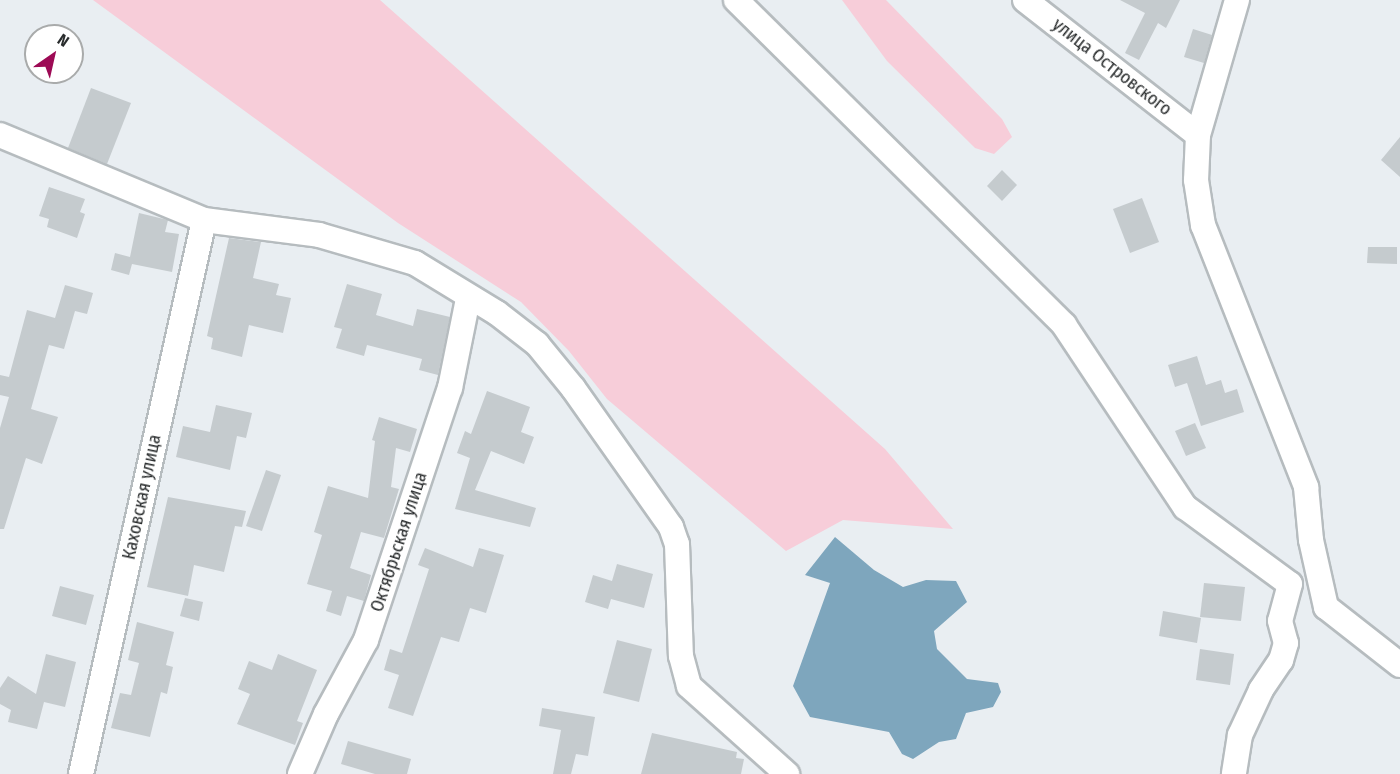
<!DOCTYPE html>
<meta charset="utf-8">
<style>
body{margin:0}
#map{position:relative;width:1400px;height:774px;overflow:hidden;background:#e9eef2;font-family:"Fira Sans Condensed",sans-serif}
div>[style]{position:absolute}
.green>*{inset:0;background:#f7cdd9}
.water>*{inset:0;background:#7ea6bd}
.building>*{inset:0;background:#c5cbce}
.roads{filter:drop-shadow(2px 0 #b6bcbf) drop-shadow(-2px 0 #b6bcbf) drop-shadow(0 2px #b6bcbf) drop-shadow(0 -2px #b6bcbf)}
.minor>*{height:24px;margin:-12px;padding:0 12px;transform-origin:12px;border-radius:12px;background:#fff}
span{translate:-50% -50%;white-space:nowrap;text-align:center;line-height:1.15;-webkit-text-stroke:4.5px #fff;paint-order:stroke}
.street-label{font-size:18px;color:#292c2d}
.north{position:absolute;left:24px;top:24px;width:60px;height:60px;box-sizing:border-box;background:#fff;border:2px solid #a9abab;border-radius:50%;rotate:34deg;font-size:16px;font-weight:700;line-height:24px;text-align:center;color:#292c2d}
.north::after{content:'';display:block;margin:auto;width:21px;height:27px;background:#9d0a55;clip-path:polygon(50% 0,100% 100%,50% 72%,0 100%)}
</style>
<div id="map">
<div class="green">
<i style="clip-path:polygon(93px 0,380px 0,885px 449px,953px 529px,843px 520px,786px 551px,607px 399px,569px 351px,521px 302px,398px 223px)"></i>
<i style="clip-path:polygon(842px 0,886px 0,1002px 119px,1012px 137px,994px 154px,975px 148px,887px 61px)"></i>
</div>
<div class="water">
<i style="clip-path:polygon(835px 537px,874px 570px,903px 587px,926px 580px,956px 581px,967px 602px,934px 631px,937px 649px,967px 679px,998px 683px,1001px 692px,993px 707px,966px 713px,956px 739px,939px 742px,913px 759px,902px 754px,889px 732px,810px 717px,793px 686px,830px 583px,805px 575px)"></i>
</div>
<div class="building">
<i style="clip-path:polygon(1120px 0,1180px 0,1166px 28px,1158px 23px,1139px 60px,1125px 53px,1145px 13px)"></i>
<i style="clip-path:polygon(1193px 29px,1212px 35px,1204px 63px,1184px 57px)"></i>
<i style="clip-path:polygon(91px 88px,131px 103px,107px 164px,68px 148px)"></i>
<i style="clip-path:polygon(1400px 137px,1400px 177px,1381px 160px)"></i>
<i style="clip-path:polygon(1002px 170px,1017px 185px,1002px 201px,987px 186px)"></i>
<i style="clip-path:polygon(49px 187px,85px 199px,80px 212px,85px 214px,77px 238px,47px 227px,49px 219px,39px 216px)"></i>
<i style="clip-path:polygon(1142px 198px,1159px 242px,1130px 253px,1113px 209px)"></i>
<i style="clip-path:polygon(139px 213px,168px 220px,165px 232px,179px 234px,172px 272px,132px 264px,129px 275px,111px 270px,115px 253px,130px 257px)"></i>
<i style="clip-path:polygon(229px 238px,261px 242px,253px 278px,279px 284px,276px 295px,291px 298px,283px 333px,249px 325px,242px 357px,211px 349px,213px 338px,207px 336px)"></i>
<i style="clip-path:polygon(1368px 247px,1397px 247px,1397px 264px,1367px 263px)"></i>
<i style="clip-path:polygon(347px 284px,382px 294px,376px 315px,413px 326px,417px 309px,450px 317px,438px 375px,419px 370px,422px 359px,367px 345px,364px 356px,336px 348px,342px 329px,334px 327px)"></i>
<i style="clip-path:polygon(65px 285px,93px 293px,87px 314px,75px 311px,64px 349px,49px 345px,31px 409px,58px 417px,42px 464px,26px 458px,4px 529px,0 529px,0 428px,9px 397px,0 395px,0 375px,9px 377px,27px 310px,55px 318px)"></i>
<i style="clip-path:polygon(1197px 356px,1206px 385px,1221px 380px,1225px 393px,1237px 389px,1244px 412px,1201px 426px,1187px 383px,1175px 387px,1168px 365px)"></i>
<i style="clip-path:polygon(487px 391px,530px 407px,521px 432px,534px 437px,524px 464px,491px 451px,475px 490px,536px 508px,530px 527px,455px 509px,470px 458px,457px 453px,465px 431px,471px 434px)"></i>
<i style="clip-path:polygon(216px 405px,252px 413px,246px 438px,237px 436px,230px 470px,176px 457px,183px 426px,210px 432px)"></i>
<i style="clip-path:polygon(379px 417px,417px 429px,410px 452px,396px 448px,391px 487px,399px 489px,384px 538px,361px 532px,350px 568px,371px 575px,364px 601px,347px 596px,341px 616px,326px 611px,332px 591px,307px 584px,322px 535px,314px 532px,328px 486px,368px 498px,375px 441px,372px 440px)"></i>
<i style="clip-path:polygon(1195px 423px,1206px 448px,1186px 456px,1175px 431px)"></i>
<i style="clip-path:polygon(266px 470px,281px 475px,262px 531px,246px 526px)"></i>
<i style="clip-path:polygon(168px 497px,246px 511px,242px 527px,235px 526px,224px 572px,194px 565px,188px 596px,147px 587px)"></i>
<i style="clip-path:polygon(425px 548px,473px 567px,479px 548px,504px 555px,486px 613px,470px 608px,459px 642px,441px 637px,413px 716px,388px 708px,399px 675px,384px 670px,390px 649px,402px 653px,429px 569px,418px 565px)"></i>
<i style="clip-path:polygon(617px 564px,653px 574px,644px 608px,611px 599px,608px 609px,585px 602px,593px 575px,612px 581px)"></i>
<i style="clip-path:polygon(1204px 583px,1245px 587px,1241px 621px,1200px 617px)"></i>
<i style="clip-path:polygon(60px 586px,94px 595px,86px 625px,52px 616px)"></i>
<i style="clip-path:polygon(185px 598px,203px 602px,199px 621px,180px 616px)"></i>
<i style="clip-path:polygon(1163px 611px,1201px 618px,1197px 643px,1159px 636px)"></i>
<i style="clip-path:polygon(137px 622px,174px 632px,166px 665px,173px 667px,167px 694px,161px 692px,150px 737px,111px 728px,120px 693px,131px 695px,139px 663px,128px 660px)"></i>
<i style="clip-path:polygon(617px 640px,652px 649px,639px 702px,603px 693px)"></i>
<i style="clip-path:polygon(1200px 649px,1234px 654px,1230px 685px,1196px 680px)"></i>
<i style="clip-path:polygon(46px 654px,76px 662px,65px 707px,44px 702px,37px 729px,8px 722px,11px 710px,0 704px,0 688px,8px 676px,36px 694px)"></i>
<i style="clip-path:polygon(278px 654px,317px 670px,297px 721px,303px 723px,295px 745px,237px 724px,250px 694px,238px 689px,249px 661px,272px 670px)"></i>
<i style="clip-path:polygon(542px 708px,595px 717px,588px 756px,576px 754px,571px 774px,553px 774px,561px 730px,539px 726px)"></i>
<i style="clip-path:polygon(652px 733px,737px 752px,736px 758px,744px 759px,741px 774px,641px 774px)"></i>
<i style="clip-path:polygon(348px 741px,411px 759px,407px 774px,375px 774px,341px 764px)"></i>
</div>
<div class="roads">
<div class="minor">
<i style="left:736px;top:0;width:462px;rotate:44.7deg"></i>
<i style="left:1064px;top:325px;width:219px;rotate:56.4deg"></i>
<i style="left:1185px;top:507px;width:130px;rotate:36.3deg"></i>
<i style="left:1290px;top:584px;width:38px;rotate:105deg"></i>
<i style="left:1280px;top:621px;width:23px;rotate:75deg"></i>
<i style="left:1286px;top:643px;width:18px;rotate:106deg"></i>
<i style="left:1281px;top:660px;width:36px;rotate:124deg"></i>
<i style="left:1261px;top:690px;width:50px;rotate:115deg"></i>
<i style="left:1240px;top:735px;width:39px;rotate:99deg"></i>
<i style="left:1025px;top:0;width:219px;rotate:38deg"></i>
<i style="left:1237px;top:0;width:141px;rotate:106.1deg"></i>
<i style="left:1198px;top:135px;width:45px;rotate:92.5deg"></i>
<i style="left:1196px;top:180px;width:46px;rotate:81.2deg"></i>
<i style="left:1203px;top:225px;width:282px;rotate:68.5deg"></i>
<i style="left:1306px;top:487px;width:53px;rotate:84.6deg"></i>
<i style="left:1311px;top:540px;width:69px;rotate:77.4deg"></i>
<i style="left:1326px;top:607px;width:94px;rotate:38.1deg"></i>
<i style="left:0;top:135px;width:221px;rotate:22.6deg"></i>
<i style="left:204px;top:220px;width:116px;rotate:7.4deg"></i>
<i style="left:319px;top:235px;width:100px;rotate:16.3deg"></i>
<i style="left:415px;top:263px;width:96px;rotate:31.4deg"></i>
<i style="left:497px;top:313px;width:51px;rotate:37.8deg"></i>
<i style="left:537px;top:344px;width:57px;rotate:50.7deg"></i>
<i style="left:573px;top:388px;width:170px;rotate:54.8deg"></i>
<i style="left:671px;top:527px;width:18px;rotate:71deg"></i>
<i style="left:677px;top:544px;width:112px;rotate:88deg"></i>
<i style="left:681px;top:656px;width:31px;rotate:75deg"></i>
<i style="left:689px;top:686px;width:132px;rotate:41.9deg"></i>
<i style="left:81px;top:774px;width:567px;rotate:-77.48deg"></i>
<i style="left:300px;top:774px;width:65px;rotate:-66.6deg"></i>
<i style="left:326px;top:714px;width:84px;rotate:-61.6deg"></i>
<i style="left:366px;top:640px;width:266px;rotate:-71.6deg"></i>
<i style="left:450px;top:388px;width:91px;rotate:-78.6deg"></i>
</div>
</div>
<div class="street-label">
<span style="left:1112px;top:67px;rotate:38deg">улица Островского</span>
<span style="left:142px;top:497px;rotate:-78deg">Каховская улица</span>
<span style="left:399px;top:542px;rotate:-72deg">Октябрьская улица</span>
</div>
<div class="north">N</div>
</div>
